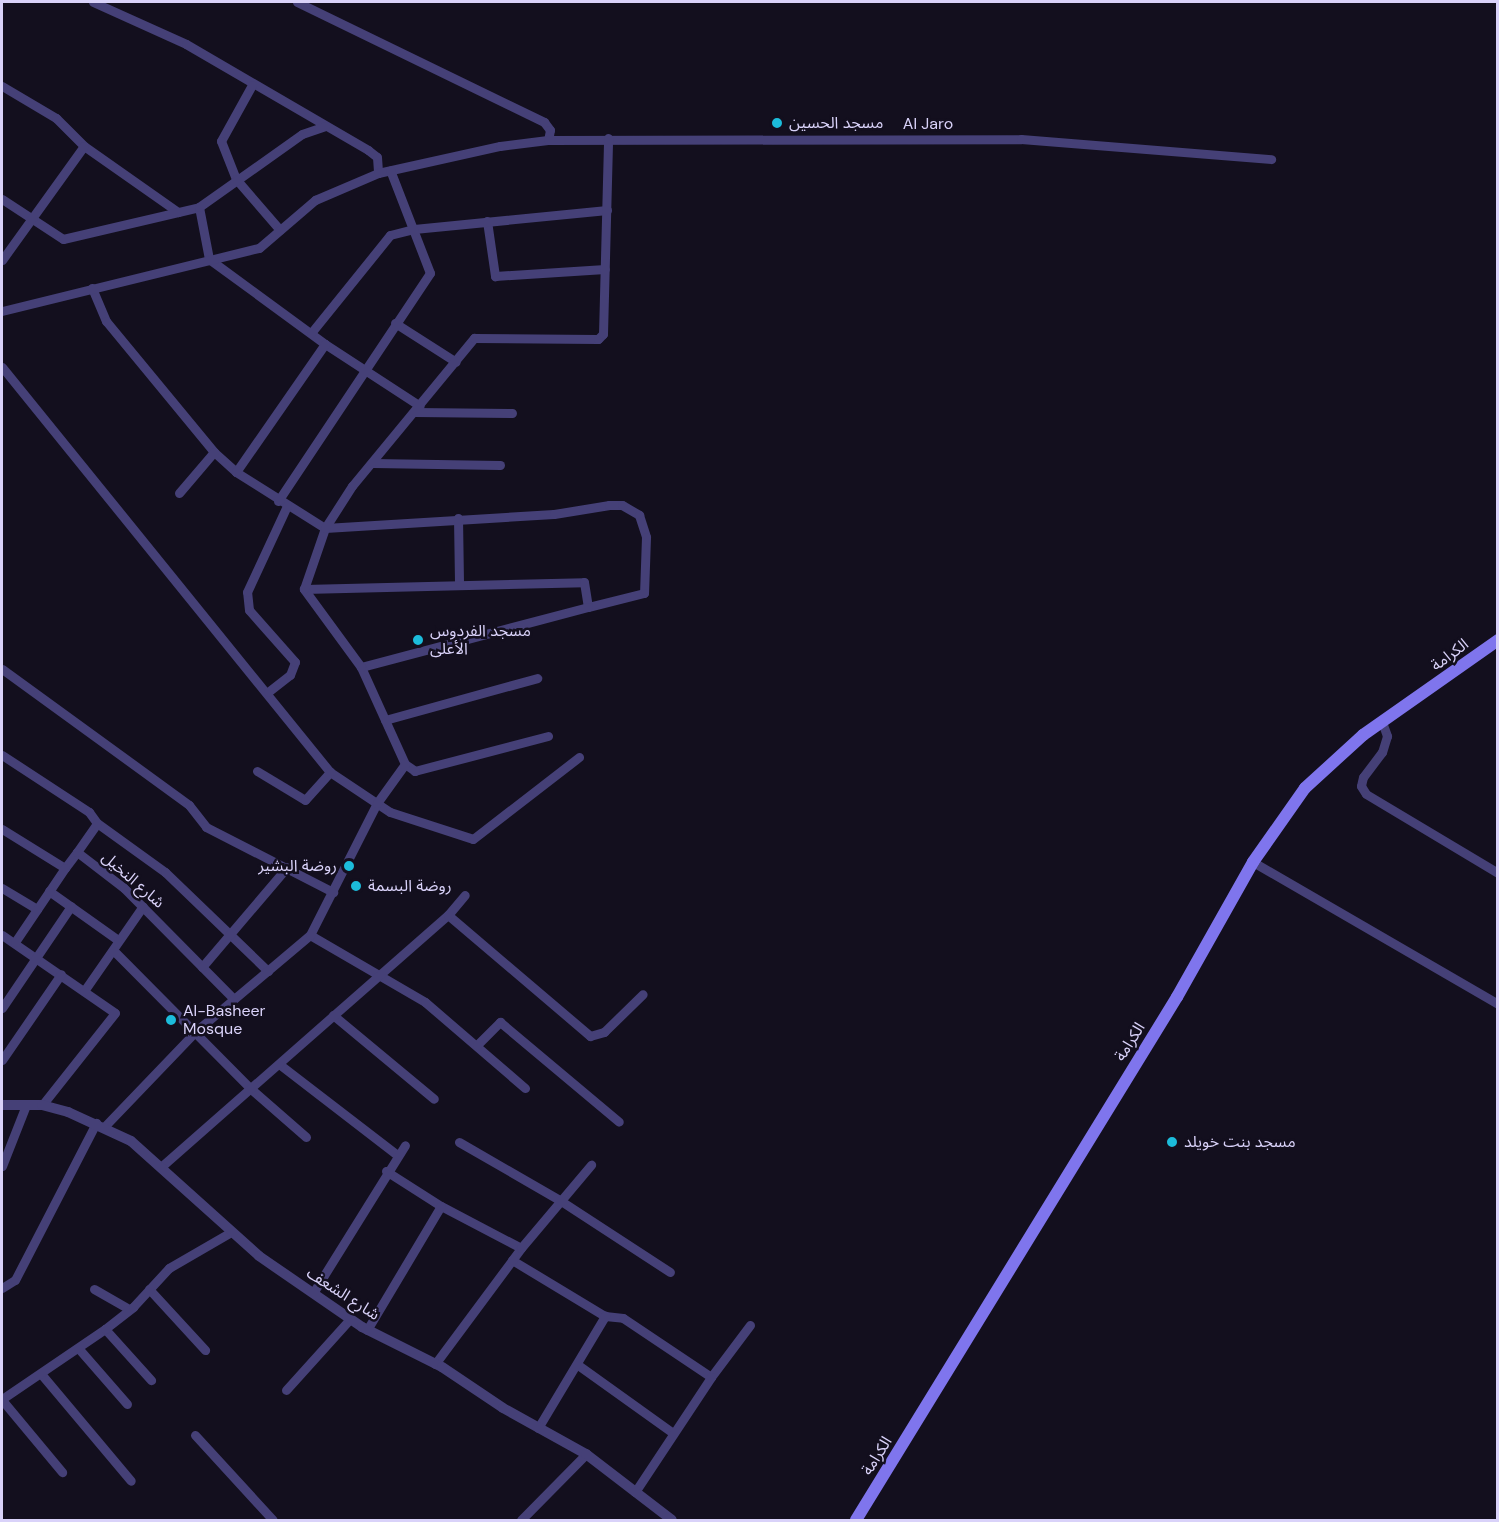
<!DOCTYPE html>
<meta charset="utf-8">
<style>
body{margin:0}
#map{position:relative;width:1499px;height:1522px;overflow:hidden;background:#130f1e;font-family:"DM Sans","Noto Sans Arabic",sans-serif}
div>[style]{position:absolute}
.minor>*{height:9px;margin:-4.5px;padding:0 4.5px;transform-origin:4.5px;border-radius:4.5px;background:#454077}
.tertiary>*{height:10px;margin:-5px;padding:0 5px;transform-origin:5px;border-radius:5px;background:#454077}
.secondary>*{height:12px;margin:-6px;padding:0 6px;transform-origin:6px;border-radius:6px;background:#7f75ed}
.dots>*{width:16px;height:16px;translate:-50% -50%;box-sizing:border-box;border:3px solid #130f1e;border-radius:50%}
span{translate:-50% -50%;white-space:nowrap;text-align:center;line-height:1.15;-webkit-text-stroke:5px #130f1e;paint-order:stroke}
.poi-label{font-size:16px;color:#d9d2f9}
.left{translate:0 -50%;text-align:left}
.right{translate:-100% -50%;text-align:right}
.street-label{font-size:16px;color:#d9d2f9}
.frame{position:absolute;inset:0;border:3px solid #d9d2f9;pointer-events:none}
</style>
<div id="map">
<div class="minor">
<i style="left:93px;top:2px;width:102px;rotate:24.3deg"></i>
<i style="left:186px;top:44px;width:211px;rotate:30.2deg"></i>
<i style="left:368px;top:150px;width:11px;rotate:38deg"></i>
<i style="left:377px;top:157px;width:16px;rotate:86deg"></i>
<i style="left:297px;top:2px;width:275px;rotate:25.9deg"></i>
<i style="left:544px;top:122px;width:10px;rotate:53deg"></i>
<i style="left:550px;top:130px;width:10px;rotate:101deg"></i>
<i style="left:252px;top:85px;width:64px;rotate:119deg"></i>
<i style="left:221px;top:141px;width:41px;rotate:68.5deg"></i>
<i style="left:236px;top:179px;width:67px;rotate:49.2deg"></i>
<i style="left:2px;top:86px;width:63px;rotate:30.7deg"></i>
<i style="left:56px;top:118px;width:40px;rotate:45deg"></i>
<i style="left:84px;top:146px;width:115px;rotate:35.1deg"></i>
<i style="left:2px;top:199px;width:73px;rotate:33.3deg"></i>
<i style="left:63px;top:239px;width:140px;rotate:-13.2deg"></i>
<i style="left:199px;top:207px;width:53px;rotate:79.1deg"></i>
<i style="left:209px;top:259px;width:144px;rotate:36.2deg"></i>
<i style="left:325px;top:344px;width:113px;rotate:33.1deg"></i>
<i style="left:199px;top:207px;width:126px;rotate:-35.3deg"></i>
<i style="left:302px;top:134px;width:24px;rotate:-19deg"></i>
<i style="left:487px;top:221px;width:56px;rotate:81.7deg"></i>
<i style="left:495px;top:276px;width:110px;rotate:-3.6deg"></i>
<i style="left:2px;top:260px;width:140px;rotate:-54.3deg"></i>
<i style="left:92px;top:288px;width:36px;rotate:67deg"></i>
<i style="left:106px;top:321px;width:170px;rotate:50.5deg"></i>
<i style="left:214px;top:452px;width:30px;rotate:42deg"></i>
<i style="left:236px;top:472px;width:105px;rotate:32.2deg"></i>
<i style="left:325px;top:528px;width:229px;rotate:-3.5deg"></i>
<i style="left:554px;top:514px;width:56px;rotate:-9.3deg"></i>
<i style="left:609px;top:505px;width:13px"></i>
<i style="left:622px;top:505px;width:20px;rotate:30deg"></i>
<i style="left:639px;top:515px;width:23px;rotate:72deg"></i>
<i style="left:646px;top:537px;width:56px;rotate:92deg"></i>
<i style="left:644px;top:593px;width:58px;rotate:166deg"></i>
<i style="left:2px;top:311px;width:265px;rotate:-13.8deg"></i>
<i style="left:259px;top:248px;width:74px;rotate:-40.6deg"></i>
<i style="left:315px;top:200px;width:69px;rotate:-23.2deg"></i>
<i style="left:378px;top:173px;width:125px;rotate:-12.5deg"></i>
<i style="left:500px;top:146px;width:48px;rotate:-7.1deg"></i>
<i style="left:548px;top:140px;width:473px;rotate:-0.1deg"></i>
<i style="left:1021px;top:139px;width:251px;rotate:4.6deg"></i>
<i style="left:395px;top:323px;width:72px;rotate:32.6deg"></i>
<i style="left:311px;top:333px;width:126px;rotate:-51.1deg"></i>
<i style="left:390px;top:235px;width:25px;rotate:-14deg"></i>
<i style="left:414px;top:229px;width:194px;rotate:-5.6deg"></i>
<i style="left:2px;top:367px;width:521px;rotate:51deg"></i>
<i style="left:330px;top:772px;width:72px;rotate:33.7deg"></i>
<i style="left:390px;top:812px;width:87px;rotate:18deg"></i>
<i style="left:473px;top:839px;width:134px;rotate:-37.7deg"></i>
<i style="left:415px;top:412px;width:97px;rotate:0.6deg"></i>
<i style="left:373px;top:463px;width:127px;rotate:0.9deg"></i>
<i style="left:236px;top:472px;width:156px;rotate:-55.2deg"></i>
<i style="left:179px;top:493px;width:54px;rotate:-49.5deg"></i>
<i style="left:278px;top:501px;width:274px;rotate:-56.3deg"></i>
<i style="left:430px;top:273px;width:110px;rotate:-111.2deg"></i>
<i style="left:458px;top:518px;width:67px;rotate:89.1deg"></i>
<i style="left:304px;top:589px;width:280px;rotate:-1.4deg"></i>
<i style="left:584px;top:582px;width:25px;rotate:81deg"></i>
<i style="left:588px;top:607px;width:235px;rotate:165.2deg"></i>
<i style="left:2px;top:669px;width:231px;rotate:36deg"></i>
<i style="left:189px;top:805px;width:28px;rotate:52deg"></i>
<i style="left:206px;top:827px;width:143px;rotate:27.1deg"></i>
<i style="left:268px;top:692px;width:28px;rotate:-38deg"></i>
<i style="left:290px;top:675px;width:14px;rotate:-69deg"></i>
<i style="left:295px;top:662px;width:69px;rotate:-131.5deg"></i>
<i style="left:249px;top:610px;width:18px;rotate:-96deg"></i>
<i style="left:247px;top:592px;width:95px;rotate:-65.1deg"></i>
<i style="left:385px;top:720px;width:158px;rotate:-15.4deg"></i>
<i style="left:1382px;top:722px;width:15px;rotate:70deg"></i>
<i style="left:1387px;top:736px;width:17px;rotate:107deg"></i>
<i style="left:1382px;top:752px;width:31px;rotate:127deg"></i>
<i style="left:1363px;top:777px;width:9px;rotate:103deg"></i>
<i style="left:1361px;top:786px;width:9px;rotate:58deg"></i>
<i style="left:1366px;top:794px;width:154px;rotate:30.9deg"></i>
<i style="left:548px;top:736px;width:138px;rotate:165.3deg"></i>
<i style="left:415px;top:771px;width:12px;rotate:-145deg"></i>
<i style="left:405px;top:764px;width:107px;rotate:-114.4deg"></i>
<i style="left:361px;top:667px;width:97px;rotate:-126.2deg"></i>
<i style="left:304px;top:589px;width:65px;rotate:-71deg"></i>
<i style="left:325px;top:528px;width:50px;rotate:-57.3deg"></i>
<i style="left:352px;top:486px;width:192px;rotate:-50.5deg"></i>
<i style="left:474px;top:338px;width:124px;rotate:0.5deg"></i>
<i style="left:598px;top:339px;width:7px;rotate:-45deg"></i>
<i style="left:603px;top:334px;width:196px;rotate:-88.5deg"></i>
<i style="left:2px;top:755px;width:104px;rotate:33.2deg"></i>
<i style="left:89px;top:812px;width:14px;rotate:54deg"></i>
<i style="left:97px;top:823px;width:84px;rotate:35.8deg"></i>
<i style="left:165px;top:872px;width:143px;rotate:43.9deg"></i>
<i style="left:257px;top:771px;width:56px;rotate:31.1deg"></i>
<i style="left:305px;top:800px;width:38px;rotate:-48deg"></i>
<i style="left:2px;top:829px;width:74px;rotate:31.8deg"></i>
<i style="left:65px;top:868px;width:20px;rotate:-53deg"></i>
<i style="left:77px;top:852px;width:59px;rotate:37.5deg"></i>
<i style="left:124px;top:888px;width:156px;rotate:45.3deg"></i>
<i style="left:77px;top:852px;width:35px;rotate:-55deg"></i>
<i style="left:1253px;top:862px;width:283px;rotate:30.1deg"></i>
<i style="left:2px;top:888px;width:41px;rotate:31deg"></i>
<i style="left:49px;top:891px;width:85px;rotate:35.4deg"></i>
<i style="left:448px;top:915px;width:187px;rotate:40.4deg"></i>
<i style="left:590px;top:1036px;width:15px;rotate:-16deg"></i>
<i style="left:604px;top:1032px;width:54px;rotate:-44.3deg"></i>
<i style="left:2px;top:935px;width:137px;rotate:34.6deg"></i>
<i style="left:115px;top:1013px;width:117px;rotate:128.4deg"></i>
<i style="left:310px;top:935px;width:133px;rotate:30.2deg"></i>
<i style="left:425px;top:1002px;width:132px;rotate:40.7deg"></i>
<i style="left:15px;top:942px;width:89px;rotate:-56deg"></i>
<i style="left:113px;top:950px;width:196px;rotate:45.2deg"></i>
<i style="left:251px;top:1089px;width:73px;rotate:41.1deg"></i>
<i style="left:202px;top:967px;width:131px;rotate:-49.6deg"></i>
<i style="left:84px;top:991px;width:103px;rotate:-55.2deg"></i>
<i style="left:2px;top:1008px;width:123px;rotate:-55.9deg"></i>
<i style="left:333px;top:1015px;width:131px;rotate:39.7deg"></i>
<i style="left:477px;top:1045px;width:33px;rotate:-45deg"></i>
<i style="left:500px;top:1022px;width:155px;rotate:40deg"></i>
<i style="left:2px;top:1060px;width:104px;rotate:-55.5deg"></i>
<i style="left:279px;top:1064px;width:149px;rotate:37.6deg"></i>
<i style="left:104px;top:1127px;width:133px;rotate:-46.2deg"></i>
<i style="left:196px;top:1031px;width:149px;rotate:-40.1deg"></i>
<i style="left:310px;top:935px;width:148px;rotate:-63.1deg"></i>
<i style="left:377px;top:803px;width:48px;rotate:-54.3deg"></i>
<i style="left:459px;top:1142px;width:118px;rotate:30deg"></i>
<i style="left:561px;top:1201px;width:130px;rotate:33.1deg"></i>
<i style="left:2px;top:1166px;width:66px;rotate:-68.5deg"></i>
<i style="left:162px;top:1166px;width:381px;rotate:-41.3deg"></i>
<i style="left:448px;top:915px;width:26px;rotate:-50deg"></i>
<i style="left:386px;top:1171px;width:65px;rotate:32.5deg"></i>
<i style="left:441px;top:1206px;width:90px;rotate:27.7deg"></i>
<i style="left:512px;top:1260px;width:109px;rotate:31.1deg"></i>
<i style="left:605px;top:1316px;width:18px;rotate:6deg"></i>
<i style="left:623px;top:1318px;width:106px;rotate:33.8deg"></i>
<i style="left:711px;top:1377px;width:65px;rotate:-53.1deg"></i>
<i style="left:2px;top:1288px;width:15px;rotate:-32deg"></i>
<i style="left:15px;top:1280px;width:177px;rotate:-62.7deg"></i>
<i style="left:94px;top:1289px;width:40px;rotate:29.7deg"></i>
<i style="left:149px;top:1289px;width:83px;rotate:47.4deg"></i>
<i style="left:313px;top:1293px;width:174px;rotate:-58.1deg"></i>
<i style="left:105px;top:1329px;width:69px;rotate:48deg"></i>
<i style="left:367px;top:1330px;width:144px;rotate:-59.2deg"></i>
<i style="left:79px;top:1349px;width:73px;rotate:48.9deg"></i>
<i style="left:435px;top:1364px;width:144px;rotate:-53.4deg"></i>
<i style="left:521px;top:1248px;width:109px;rotate:-49.9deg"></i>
<i style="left:578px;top:1365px;width:117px;rotate:35.6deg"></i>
<i style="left:42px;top:1375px;width:138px;rotate:50deg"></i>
<i style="left:286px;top:1390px;width:96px;rotate:-48deg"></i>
<i style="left:2px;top:1399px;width:125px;rotate:-34.2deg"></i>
<i style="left:105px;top:1329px;width:36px;rotate:-38deg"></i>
<i style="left:133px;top:1307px;width:53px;rotate:-47.3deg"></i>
<i style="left:169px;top:1268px;width:72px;rotate:-30.1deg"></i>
<i style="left:2px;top:1400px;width:94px;rotate:50.2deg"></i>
<i style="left:538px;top:1428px;width:131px;rotate:-59.1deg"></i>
<i style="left:195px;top:1435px;width:115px;rotate:47.5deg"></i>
<i style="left:635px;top:1492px;width:138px;rotate:-56.5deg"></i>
<i style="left:521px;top:1520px;width:93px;rotate:-45.4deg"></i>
</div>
<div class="tertiary">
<i style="left:2px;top:1105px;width:40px"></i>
<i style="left:42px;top:1105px;width:27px;rotate:15deg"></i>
<i style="left:68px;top:1112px;width:69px;rotate:24.7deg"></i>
<i style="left:131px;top:1141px;width:172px;rotate:41.9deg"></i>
<i style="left:259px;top:1256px;width:125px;rotate:34.6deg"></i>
<i style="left:362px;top:1327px;width:89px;rotate:26.6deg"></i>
<i style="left:442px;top:1367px;width:73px;rotate:33.9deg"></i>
<i style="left:503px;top:1408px;width:95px;rotate:29deg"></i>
<i style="left:586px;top:1454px;width:108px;rotate:37.5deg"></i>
</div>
<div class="secondary">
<i style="left:856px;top:1520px;width:614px;rotate:-58.46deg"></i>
<i style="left:1177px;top:997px;width:155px;rotate:-60.6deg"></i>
<i style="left:1253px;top:862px;width:90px;rotate:-54.9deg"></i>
<i style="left:1305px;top:788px;width:79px;rotate:-42.4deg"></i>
<i style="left:1363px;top:735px;width:165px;rotate:-35.1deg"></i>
</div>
<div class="dots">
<i style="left:777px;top:123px;background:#1cbcdb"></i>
<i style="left:418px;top:640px;background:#1cbcdb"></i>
<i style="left:349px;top:866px;background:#1cbcdb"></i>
<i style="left:356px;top:886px;background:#1cbcdb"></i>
<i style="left:171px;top:1020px;background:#1cbcdb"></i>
<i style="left:1172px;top:1142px;background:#1cbcdb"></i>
</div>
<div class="poi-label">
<span class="left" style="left:789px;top:123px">مسجد الحسين</span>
<span class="left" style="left:430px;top:640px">مسجد الفردوس<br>الأعلى</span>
<span class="right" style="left:337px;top:866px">روضة البشير</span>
<span class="left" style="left:368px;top:886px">روضة البسمة</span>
<span class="left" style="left:183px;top:1020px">Al-Basheer<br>Mosque</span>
<span class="left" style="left:1184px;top:1142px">مسجد بنت خويلد</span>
</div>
<div class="street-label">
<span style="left:928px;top:124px">Al Jaro</span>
<span style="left:1450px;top:655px;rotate:-37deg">الكرامة</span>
<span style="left:133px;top:880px;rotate:41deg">شارع النخيل</span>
<span style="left:1130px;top:1042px;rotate:-58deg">الكرامة</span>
<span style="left:343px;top:1294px;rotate:33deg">شارع الشعف</span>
<span style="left:877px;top:1456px;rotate:-58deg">الكرامة</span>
</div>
<div class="frame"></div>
</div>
